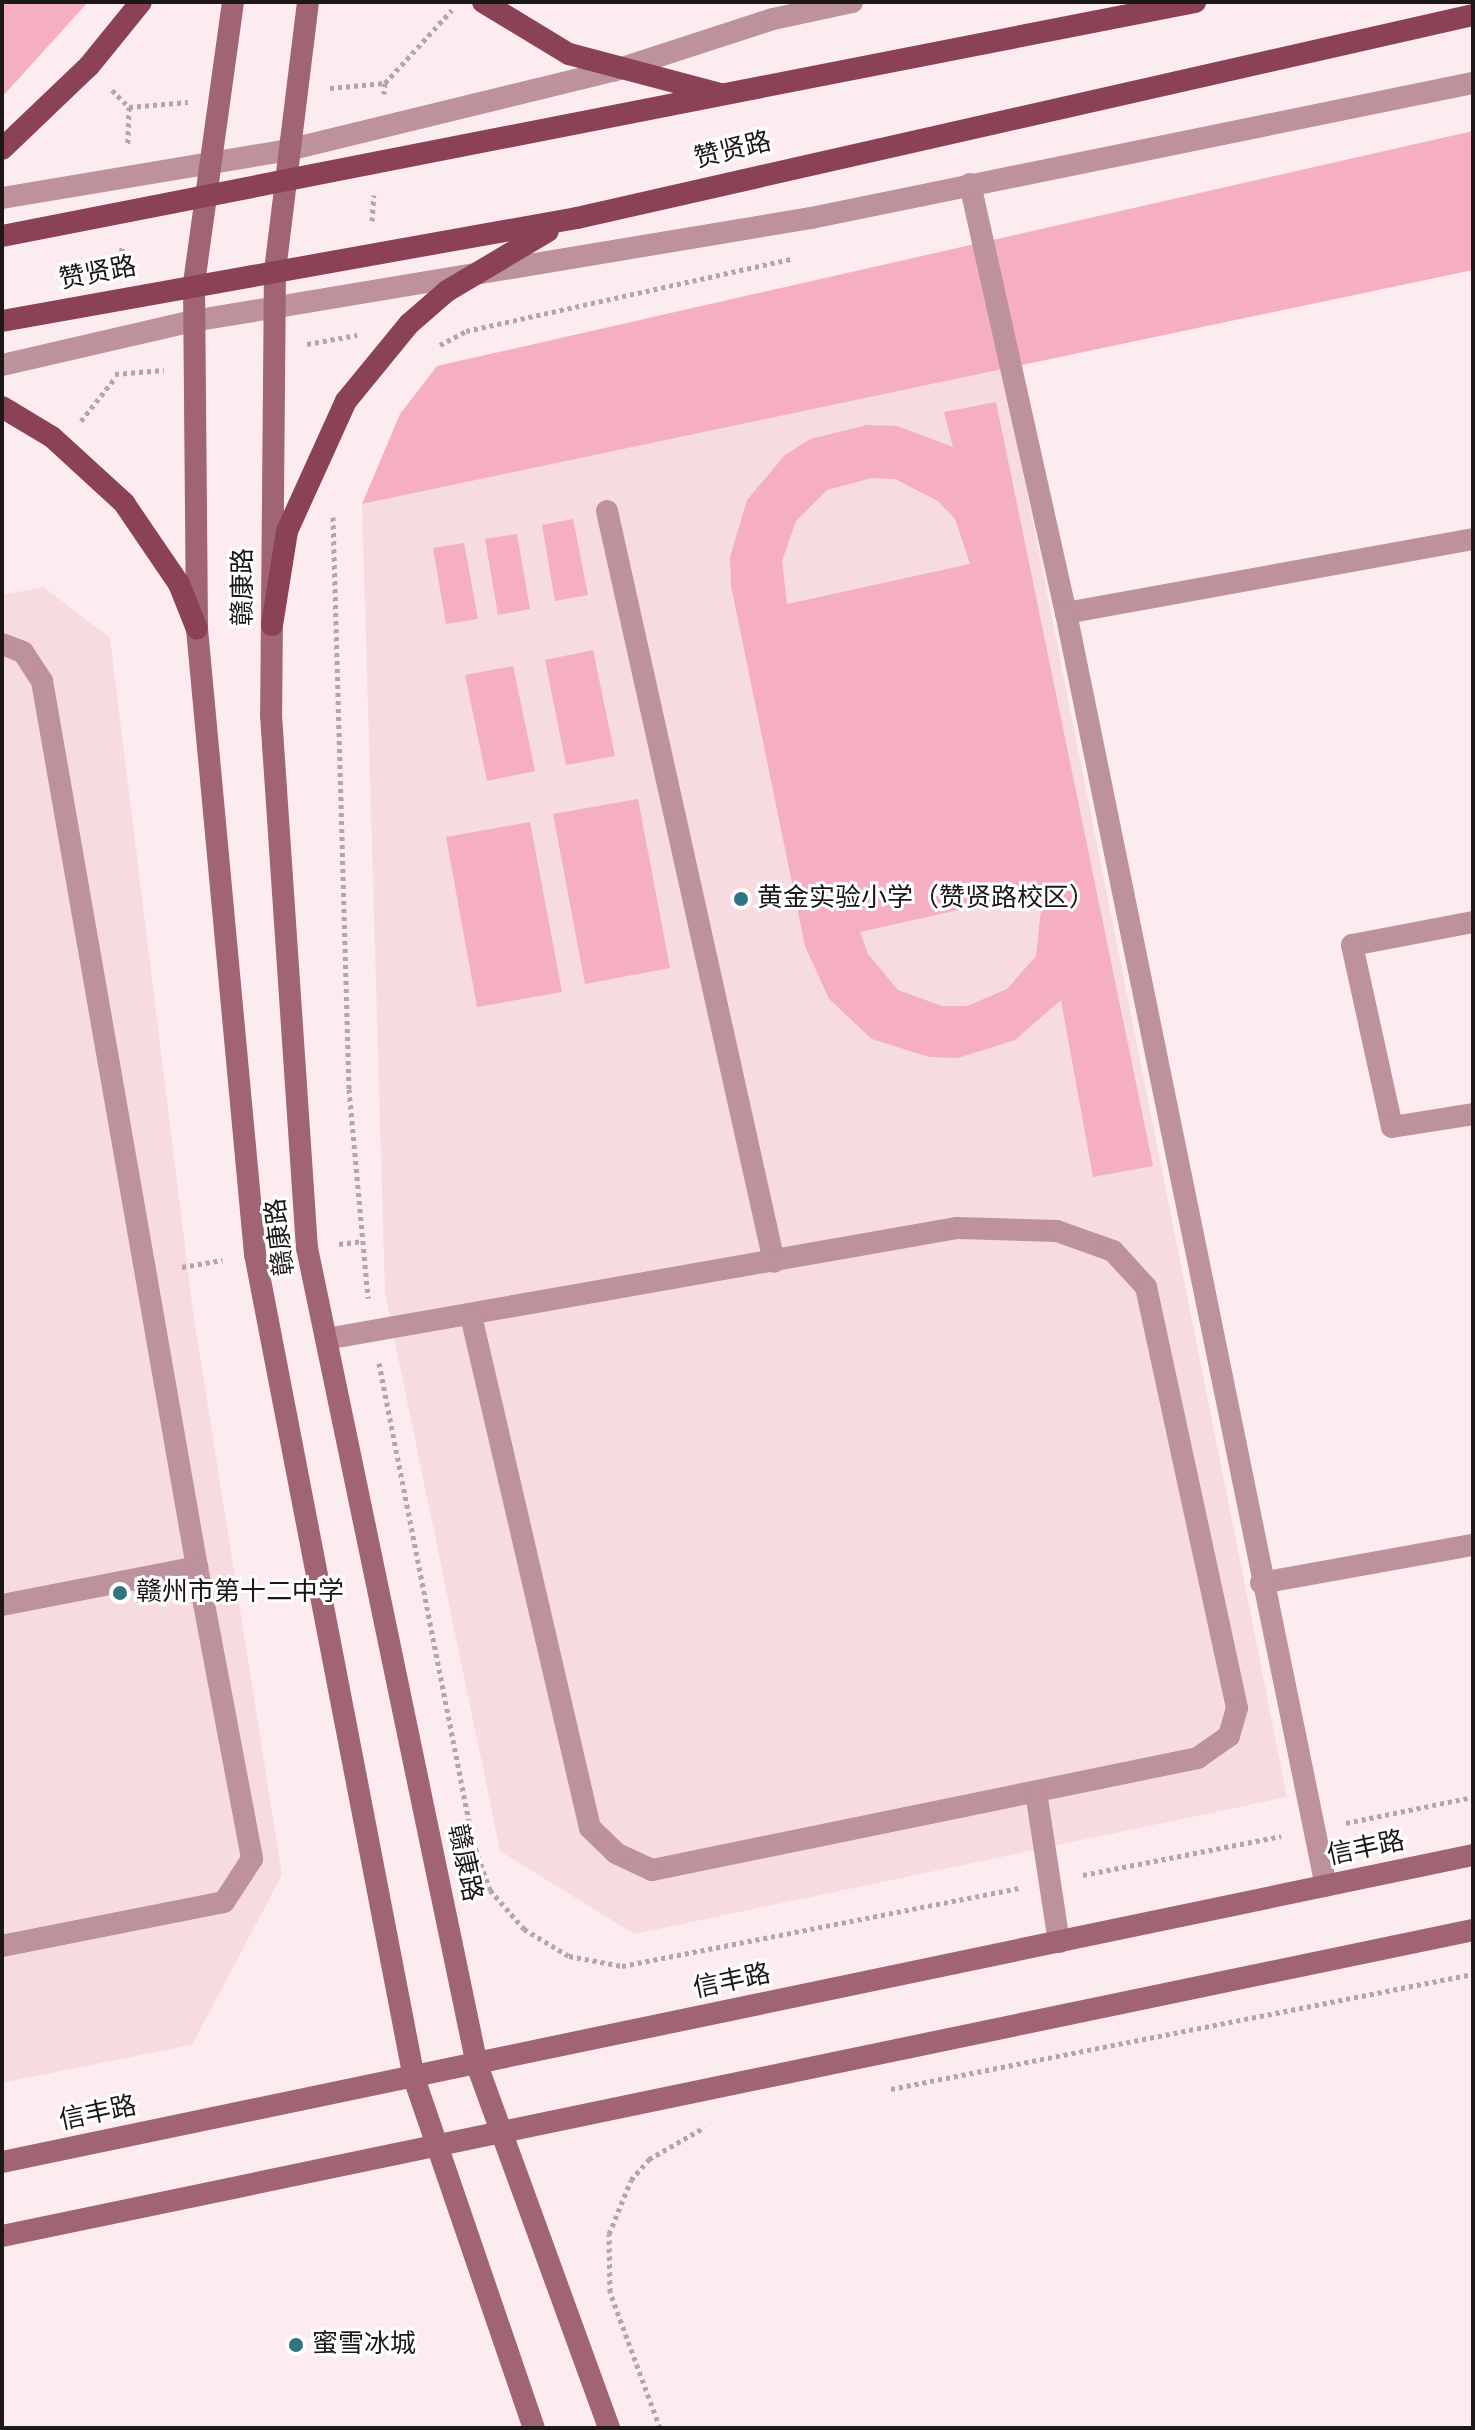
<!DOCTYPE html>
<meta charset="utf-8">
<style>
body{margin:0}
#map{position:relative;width:1475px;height:2430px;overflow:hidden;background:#fdecef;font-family:"Sofia Sans Condensed","Noto Sans SC",sans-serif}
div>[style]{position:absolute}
.built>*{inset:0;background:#f6dce1}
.green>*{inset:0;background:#f5afc0}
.path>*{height:5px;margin-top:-2.5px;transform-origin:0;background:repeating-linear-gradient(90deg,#b3a6a8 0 4px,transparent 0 8px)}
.service>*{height:22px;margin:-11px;padding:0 11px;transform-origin:11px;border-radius:11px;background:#bd929c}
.minor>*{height:22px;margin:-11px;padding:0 11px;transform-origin:11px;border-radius:11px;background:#bd929c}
.tertiary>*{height:22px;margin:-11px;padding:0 11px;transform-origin:11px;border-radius:11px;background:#bd929c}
.secondary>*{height:22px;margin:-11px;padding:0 11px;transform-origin:11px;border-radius:11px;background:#a16473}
.primary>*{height:22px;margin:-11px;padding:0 11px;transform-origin:11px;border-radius:11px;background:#8b4257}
.dots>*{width:22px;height:22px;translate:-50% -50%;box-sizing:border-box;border:4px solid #fefefe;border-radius:50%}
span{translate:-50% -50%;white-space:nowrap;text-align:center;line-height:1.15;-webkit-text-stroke:6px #fefefe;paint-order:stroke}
.street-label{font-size:26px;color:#1c1718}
.poi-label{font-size:26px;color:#1c1718}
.left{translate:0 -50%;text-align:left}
.frame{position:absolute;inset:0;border:4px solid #1c1718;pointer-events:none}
</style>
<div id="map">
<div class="built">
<i style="clip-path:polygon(1002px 367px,1287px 1797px,634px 1934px,500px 1851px,385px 1294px,362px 504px)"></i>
<i style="clip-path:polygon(44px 587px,110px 638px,193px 1311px,282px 1875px,192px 2045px,2px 2083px,2px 595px)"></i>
</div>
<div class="green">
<i style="clip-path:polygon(2px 2px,88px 2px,2px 97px)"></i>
<i style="clip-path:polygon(1473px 131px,1473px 270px,362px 504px,400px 414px,437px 366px)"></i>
<i style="clip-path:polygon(evenodd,996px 402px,1153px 1166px,1093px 1177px,1061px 1000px,1015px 1040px,958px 1058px,929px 1057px,872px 1039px,829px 999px,805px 946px,731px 586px,730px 557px,747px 500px,785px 455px,810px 439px,867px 425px,897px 426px,953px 447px,944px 412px,996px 402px,872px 478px,895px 479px,938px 501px,955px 519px,970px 564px,787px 604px,782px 561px,796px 521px,827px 490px,872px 478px,996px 402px,1043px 891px,1036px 956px,1007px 989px,967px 1006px,942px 1006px,898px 990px,868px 954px,860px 932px,1043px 891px)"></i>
<i style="clip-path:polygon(573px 519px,588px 595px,555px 601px,542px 525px)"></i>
<i style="clip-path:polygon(517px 534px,530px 609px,498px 615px,485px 539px)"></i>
<i style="clip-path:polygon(464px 543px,478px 619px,446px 624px,433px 548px)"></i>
<i style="clip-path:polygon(593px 650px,615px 756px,566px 765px,545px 660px)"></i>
<i style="clip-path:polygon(513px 666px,535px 771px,487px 781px,465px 675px)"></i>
<i style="clip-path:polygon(638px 799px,670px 968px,585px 984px,553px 814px)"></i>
<i style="clip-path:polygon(530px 822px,562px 992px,477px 1007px,446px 837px)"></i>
</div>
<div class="path">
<i style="left:385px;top:83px;width:99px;rotate:-47.5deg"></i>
<i style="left:330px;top:88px;width:55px;rotate:-5.2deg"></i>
<i style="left:385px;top:83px;width:11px;rotate:95deg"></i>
<i style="left:112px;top:90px;width:24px;rotate:45deg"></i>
<i style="left:129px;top:107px;width:37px;rotate:92deg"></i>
<i style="left:129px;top:107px;width:59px;rotate:-4.8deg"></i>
<i style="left:372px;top:221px;width:26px;rotate:-86deg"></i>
<i style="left:121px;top:268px;width:22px;rotate:-87deg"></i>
<i style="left:307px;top:344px;width:51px;rotate:-10.2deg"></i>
<i style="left:440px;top:345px;width:30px;rotate:-28deg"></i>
<i style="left:466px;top:331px;width:333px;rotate:-12.5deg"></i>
<i style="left:115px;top:374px;width:49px;rotate:-4.7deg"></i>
<i style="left:81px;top:421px;width:55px;rotate:-51.7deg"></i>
<i style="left:333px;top:517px;width:572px;rotate:88.4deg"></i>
<i style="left:349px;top:1089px;width:210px;rotate:84.8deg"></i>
<i style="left:339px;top:1244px;width:23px;rotate:-7deg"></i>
<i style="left:182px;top:1267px;width:41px;rotate:-9.9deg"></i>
<i style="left:379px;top:1363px;width:487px;rotate:78.9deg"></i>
<i style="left:473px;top:1841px;width:52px;rotate:70.9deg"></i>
<i style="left:490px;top:1890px;width:52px;rotate:48.9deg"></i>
<i style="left:524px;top:1929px;width:52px;rotate:31deg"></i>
<i style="left:569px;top:1956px;width:54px;rotate:10.7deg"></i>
<i style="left:622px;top:1966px;width:404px;rotate:-11.1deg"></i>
<i style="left:1346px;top:1823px;width:130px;rotate:-11.6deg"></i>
<i style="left:1083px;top:1875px;width:202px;rotate:-11.1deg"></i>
<i style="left:891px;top:2089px;width:593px;rotate:-11.18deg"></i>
<i style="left:660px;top:2428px;width:145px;rotate:-110.2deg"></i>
<i style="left:610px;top:2292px;width:58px;rotate:-91deg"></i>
<i style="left:609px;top:2234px;width:58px;rotate:-67.8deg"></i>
<i style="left:631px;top:2180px;width:28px;rotate:-49deg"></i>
<i style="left:649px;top:2159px;width:64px;rotate:-29.7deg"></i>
</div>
<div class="service">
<i style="left:607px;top:511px;width:769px;rotate:77.46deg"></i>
<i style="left:1066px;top:613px;width:414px;rotate:-10.3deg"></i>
<i style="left:2px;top:644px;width:22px;rotate:21deg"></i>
<i style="left:23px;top:652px;width:35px;rotate:57deg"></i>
<i style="left:42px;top:681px;width:899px;rotate:80.08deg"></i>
<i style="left:1473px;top:922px;width:123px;rotate:169.2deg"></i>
<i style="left:1352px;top:945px;width:186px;rotate:77.6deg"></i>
<i style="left:1392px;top:1127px;width:82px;rotate:-9.1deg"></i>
<i style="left:326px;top:1339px;width:641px;rotate:-9.98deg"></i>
<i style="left:957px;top:1228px;width:100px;rotate:1.7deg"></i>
<i style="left:1057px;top:1231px;width:59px;rotate:19.7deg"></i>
<i style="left:1113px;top:1251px;width:49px;rotate:47.5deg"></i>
<i style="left:1146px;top:1287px;width:431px;rotate:77.8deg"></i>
<i style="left:1237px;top:1708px;width:29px;rotate:106deg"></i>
<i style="left:1229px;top:1736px;width:38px;rotate:145deg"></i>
<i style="left:1198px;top:1758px;width:557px;rotate:168.41deg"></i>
<i style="left:652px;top:1870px;width:40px;rotate:-155deg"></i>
<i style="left:616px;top:1853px;width:36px;rotate:-136deg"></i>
<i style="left:590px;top:1828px;width:526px;rotate:-103.08deg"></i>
<i style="left:1261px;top:1583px;width:215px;rotate:-10.2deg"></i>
<i style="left:2px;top:1605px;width:199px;rotate:-11deg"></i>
<i style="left:197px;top:1567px;width:297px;rotate:79.3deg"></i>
<i style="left:252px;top:1859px;width:51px;rotate:123.1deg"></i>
<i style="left:224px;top:1902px;width:226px;rotate:168.8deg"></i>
<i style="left:1036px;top:1792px;width:152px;rotate:81.3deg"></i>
</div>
<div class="minor">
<i style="left:970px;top:184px;width:440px;rotate:77.4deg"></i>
<i style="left:1066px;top:613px;width:1299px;rotate:78.46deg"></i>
</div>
<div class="tertiary">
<i style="left:2px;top:198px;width:290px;rotate:-9.5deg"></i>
<i style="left:288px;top:150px;width:334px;rotate:-13.7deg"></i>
<i style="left:613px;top:71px;width:168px;rotate:-18deg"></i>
<i style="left:773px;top:19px;width:81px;rotate:-12.1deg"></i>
<i style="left:2px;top:365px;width:196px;rotate:-13deg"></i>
<i style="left:193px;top:321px;width:627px;rotate:-9.46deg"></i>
<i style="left:811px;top:218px;width:676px;rotate:-11.53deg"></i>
</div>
<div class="secondary">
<i style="left:233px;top:2px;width:285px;rotate:97.9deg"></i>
<i style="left:194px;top:284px;width:345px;rotate:89.5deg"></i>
<i style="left:197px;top:629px;width:628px;rotate:84.7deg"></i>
<i style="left:255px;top:1254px;width:839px;rotate:79.08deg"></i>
<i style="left:414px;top:2078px;width:370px;rotate:71.1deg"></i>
<i style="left:308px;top:2px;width:269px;rotate:97deg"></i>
<i style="left:275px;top:269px;width:446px;rotate:90.5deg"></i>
<i style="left:271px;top:715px;width:534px;rotate:86.14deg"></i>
<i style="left:307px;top:1248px;width:834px;rotate:78.25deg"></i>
<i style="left:477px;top:2065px;width:386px;rotate:70deg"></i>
<i style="left:2px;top:2162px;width:1503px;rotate:-11.79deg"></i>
<i style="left:2px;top:2236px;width:1502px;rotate:-11.75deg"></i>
</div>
<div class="primary">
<i style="left:483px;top:2px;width:100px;rotate:31.2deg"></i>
<i style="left:569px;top:54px;width:156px;rotate:14.8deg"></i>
<i style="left:2px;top:149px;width:120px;rotate:-43.7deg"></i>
<i style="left:89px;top:66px;width:82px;rotate:-50.9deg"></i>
<i style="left:2px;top:236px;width:1216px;rotate:-11.1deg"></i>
<i style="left:2px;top:321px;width:584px;rotate:-10.16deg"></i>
<i style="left:577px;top:218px;width:919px;rotate:-12.77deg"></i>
<i style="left:2px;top:407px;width:58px;rotate:31deg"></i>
<i style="left:52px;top:437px;width:98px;rotate:42.5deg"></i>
<i style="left:124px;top:503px;width:98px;rotate:55.8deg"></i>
<i style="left:179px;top:584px;width:48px;rotate:68.2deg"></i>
<i style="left:272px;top:625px;width:95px;rotate:-80.9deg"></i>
<i style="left:287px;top:531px;width:143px;rotate:-65.6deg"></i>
<i style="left:346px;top:401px;width:99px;rotate:-50.7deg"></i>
<i style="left:409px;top:324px;width:50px;rotate:-41deg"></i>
<i style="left:447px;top:291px;width:117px;rotate:-30.7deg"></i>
</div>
<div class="dots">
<i style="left:741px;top:899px;background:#2f7583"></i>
<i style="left:120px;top:1593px;background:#2f7583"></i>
<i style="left:296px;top:2345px;background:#2f7583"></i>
</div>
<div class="street-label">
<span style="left:733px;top:151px;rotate:-14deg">赞贤路</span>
<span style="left:98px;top:274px;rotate:-11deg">赞贤路</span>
<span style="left:244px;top:587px;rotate:-90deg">赣康路</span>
<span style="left:281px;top:1237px;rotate:-97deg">赣康路</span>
<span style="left:1366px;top:1849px;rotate:-12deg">信丰路</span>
<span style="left:464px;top:1863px;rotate:78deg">赣康路</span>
<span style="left:732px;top:1982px;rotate:-12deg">信丰路</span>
<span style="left:98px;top:2114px;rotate:-12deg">信丰路</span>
</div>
<div class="poi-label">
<span class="left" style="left:757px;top:899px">黄金实验小学（赞贤路校区）</span>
<span class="left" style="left:136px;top:1593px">赣州市第十二中学</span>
<span class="left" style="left:312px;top:2345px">蜜雪冰城</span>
</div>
<div class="frame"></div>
</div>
